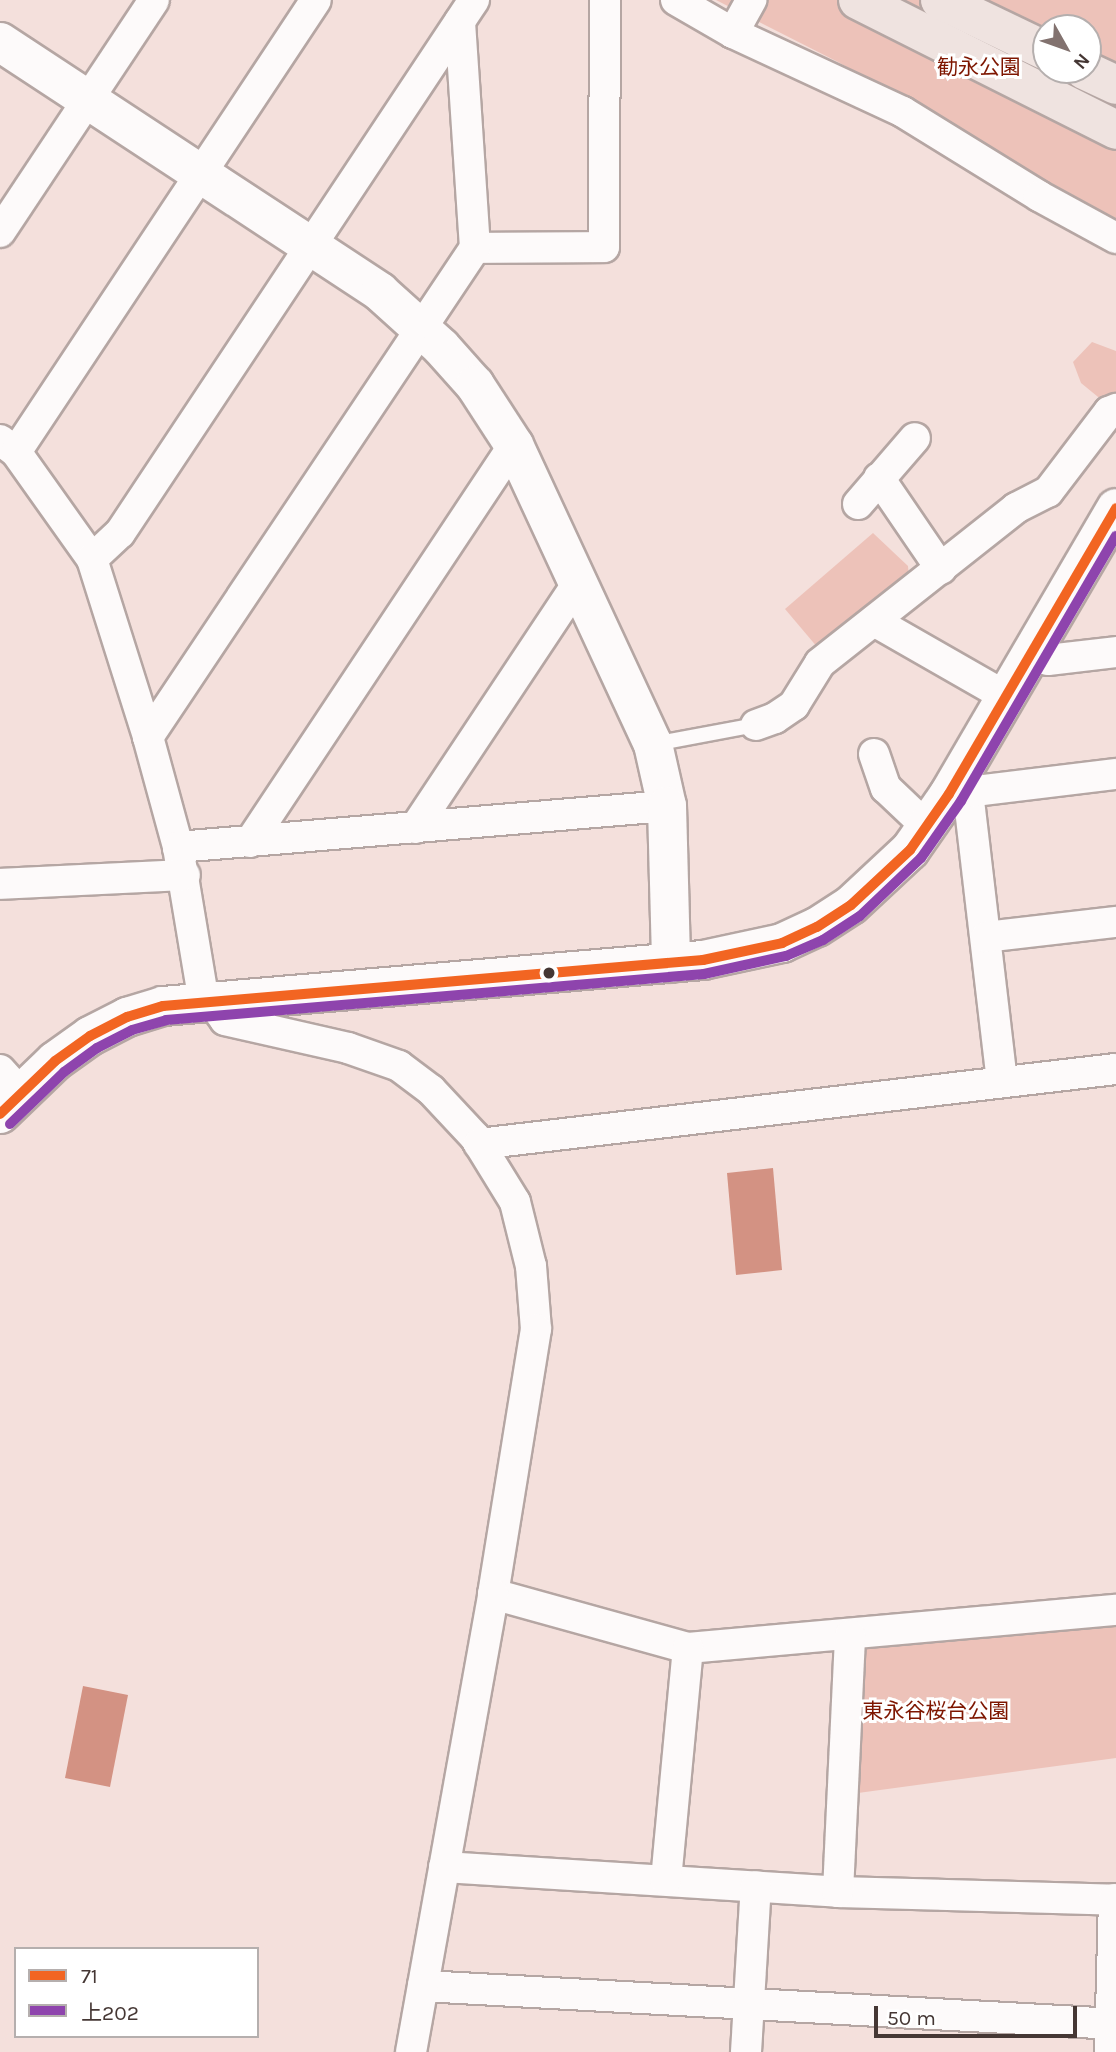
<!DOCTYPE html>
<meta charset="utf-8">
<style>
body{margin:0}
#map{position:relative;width:1116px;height:2052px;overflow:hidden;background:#f4e0dc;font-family:Karla,"Noto Sans JP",sans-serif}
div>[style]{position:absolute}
.green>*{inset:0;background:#edc2b9}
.water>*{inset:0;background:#d39283}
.roads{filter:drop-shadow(2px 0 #b5a6a3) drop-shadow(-2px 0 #b5a6a3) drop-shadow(0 2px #b5a6a3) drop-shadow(0 -2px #b5a6a3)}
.lane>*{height:14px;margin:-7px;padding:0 7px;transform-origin:7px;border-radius:7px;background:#fdfafa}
.street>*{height:30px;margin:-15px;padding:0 15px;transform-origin:15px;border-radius:15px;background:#fdfafa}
.secondary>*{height:38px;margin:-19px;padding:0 19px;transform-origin:19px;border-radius:19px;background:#fdfafa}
.highway>*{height:38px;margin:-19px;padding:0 19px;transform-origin:19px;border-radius:19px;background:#efe3e0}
.bus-1>*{height:10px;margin:-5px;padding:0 5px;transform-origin:5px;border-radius:5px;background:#f26522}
.bus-2>*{height:10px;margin:-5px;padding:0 5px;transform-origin:5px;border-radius:5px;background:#8e44ad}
.dots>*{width:19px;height:19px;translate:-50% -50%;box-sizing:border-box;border:4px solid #fff;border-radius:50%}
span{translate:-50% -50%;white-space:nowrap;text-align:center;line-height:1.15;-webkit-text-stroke:6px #fff;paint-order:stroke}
.park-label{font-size:21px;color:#7e1600}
.legend{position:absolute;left:14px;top:1947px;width:245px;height:91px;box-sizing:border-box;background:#fff;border:2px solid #b5afae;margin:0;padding:9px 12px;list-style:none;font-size:21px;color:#453734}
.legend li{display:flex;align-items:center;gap:14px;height:35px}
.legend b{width:35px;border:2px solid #b5afae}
.north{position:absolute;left:1032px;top:14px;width:70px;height:70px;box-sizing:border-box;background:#fff;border:2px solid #b5afae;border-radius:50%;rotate:130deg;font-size:19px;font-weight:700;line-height:28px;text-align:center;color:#453734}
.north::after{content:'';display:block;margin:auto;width:24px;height:32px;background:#82726f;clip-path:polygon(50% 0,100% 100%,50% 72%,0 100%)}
.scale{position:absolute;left:874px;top:2006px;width:203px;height:32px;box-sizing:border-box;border:4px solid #453734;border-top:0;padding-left:9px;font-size:21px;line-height:24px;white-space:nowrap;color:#453734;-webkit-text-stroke:5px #fff;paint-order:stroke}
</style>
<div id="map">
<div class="green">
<i style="clip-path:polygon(evenodd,716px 0,1116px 0,1116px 220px,838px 62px,716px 0,1046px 28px,1088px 28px,1088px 70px,1046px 70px,1046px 28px)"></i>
<i style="clip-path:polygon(1092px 342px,1116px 351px,1116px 394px,1103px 401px,1081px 383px,1073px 362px)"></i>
<i style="clip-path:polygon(873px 533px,908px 566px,909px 577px,818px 648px,785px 609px)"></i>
<i style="clip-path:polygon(1116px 1622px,1116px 1758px,858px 1793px,859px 1647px)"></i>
</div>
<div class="water">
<i style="clip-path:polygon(773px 1168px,782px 1270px,736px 1275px,727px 1173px)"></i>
<i style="clip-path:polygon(83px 1686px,128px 1695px,110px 1787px,65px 1778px)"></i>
</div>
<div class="roads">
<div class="lane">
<i style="left:654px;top:744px;width:104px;rotate:-10.6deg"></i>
</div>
<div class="street">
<i style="left:676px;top:0;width:66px;rotate:30.1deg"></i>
<i style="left:733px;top:33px;width:187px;rotate:24.9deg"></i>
<i style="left:903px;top:112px;width:160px;rotate:31.7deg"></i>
<i style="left:1039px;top:196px;width:88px;rotate:28.6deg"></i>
<i style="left:733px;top:33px;width:38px;rotate:-61deg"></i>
<i style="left:0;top:232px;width:278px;rotate:-56.4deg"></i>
<i style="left:475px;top:248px;width:129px;rotate:-0.4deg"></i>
<i style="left:604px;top:247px;width:247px;rotate:-89.8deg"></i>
<i style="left:0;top:440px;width:20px;rotate:37deg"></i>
<i style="left:16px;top:452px;width:131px;rotate:54.6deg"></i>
<i style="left:92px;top:559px;width:187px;rotate:72.5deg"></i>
<i style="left:148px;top:737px;width:114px;rotate:74.7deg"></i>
<i style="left:178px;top:847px;width:157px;rotate:80.5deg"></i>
<i style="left:16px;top:452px;width:542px;rotate:-56.43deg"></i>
<i style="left:879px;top:478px;width:110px;rotate:55.7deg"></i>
<i style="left:858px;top:504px;width:87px;rotate:-49.2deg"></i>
<i style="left:92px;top:559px;width:38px;rotate:-43deg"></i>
<i style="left:120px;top:533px;width:640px;rotate:-56.41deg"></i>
<i style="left:874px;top:621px;width:151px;rotate:29.8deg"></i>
<i style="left:1028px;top:656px;width:20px;rotate:11deg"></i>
<i style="left:1048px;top:660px;width:68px;rotate:-6.7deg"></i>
<i style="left:756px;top:725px;width:20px;rotate:-20deg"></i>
<i style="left:775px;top:718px;width:23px;rotate:-34deg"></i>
<i style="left:794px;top:705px;width:49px;rotate:-58.2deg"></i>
<i style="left:820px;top:663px;width:250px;rotate:-38.3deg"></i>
<i style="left:1016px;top:508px;width:36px;rotate:-27deg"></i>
<i style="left:1048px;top:492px;width:101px;rotate:-52.7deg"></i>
<i style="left:1109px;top:412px;width:8px;rotate:-23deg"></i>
<i style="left:148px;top:737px;width:588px;rotate:-56.23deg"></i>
<i style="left:475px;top:248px;width:227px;rotate:-93.8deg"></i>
<i style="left:874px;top:754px;width:36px;rotate:71deg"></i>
<i style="left:886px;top:788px;width:55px;rotate:43.5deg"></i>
<i style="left:968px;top:792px;width:292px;rotate:83.3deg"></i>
<i style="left:950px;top:794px;width:167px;rotate:-6.9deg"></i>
<i style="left:415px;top:828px;width:296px;rotate:-56.4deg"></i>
<i style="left:250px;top:842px;width:477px;rotate:-56.4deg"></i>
<i style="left:178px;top:847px;width:491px;rotate:-4.8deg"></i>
<i style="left:0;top:884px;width:185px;rotate:-2.8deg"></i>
<i style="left:986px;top:937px;width:131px;rotate:-6.6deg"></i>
<i style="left:212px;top:1002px;width:22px;rotate:54deg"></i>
<i style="left:225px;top:1020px;width:126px;rotate:12.8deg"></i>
<i style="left:348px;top:1048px;width:54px;rotate:19.4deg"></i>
<i style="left:399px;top:1066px;width:40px;rotate:37deg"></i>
<i style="left:431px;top:1090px;width:64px;rotate:46.9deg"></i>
<i style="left:475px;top:1137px;width:76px;rotate:58.4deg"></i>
<i style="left:515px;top:1202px;width:66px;rotate:76deg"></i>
<i style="left:531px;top:1266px;width:63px;rotate:85.5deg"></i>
<i style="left:536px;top:1329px;width:268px;rotate:99.2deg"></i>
<i style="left:493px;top:1594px;width:202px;rotate:15.5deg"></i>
<i style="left:688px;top:1648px;width:430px;rotate:-5.1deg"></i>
<i style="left:0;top:1070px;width:31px;rotate:48deg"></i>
<i style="left:479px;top:1144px;width:641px;rotate:-6.72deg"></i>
<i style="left:444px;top:1867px;width:395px;rotate:3.6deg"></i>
<i style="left:838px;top:1892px;width:278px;rotate:1.6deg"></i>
<i style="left:666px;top:1880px;width:233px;rotate:-84.6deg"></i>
<i style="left:838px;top:1892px;width:257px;rotate:-87.3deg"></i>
<i style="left:423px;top:1986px;width:694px;rotate:3.14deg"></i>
<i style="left:411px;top:2052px;width:465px;rotate:-79.8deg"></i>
<i style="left:746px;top:2052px;width:166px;rotate:-86.6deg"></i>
<i style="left:1110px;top:2052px;width:153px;rotate:-88.5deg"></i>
</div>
<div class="secondary">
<i style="left:0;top:42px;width:455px;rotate:33.3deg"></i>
<i style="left:380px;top:292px;width:82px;rotate:42deg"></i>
<i style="left:441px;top:347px;width:51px;rotate:48.2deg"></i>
<i style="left:475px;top:385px;width:72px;rotate:57deg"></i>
<i style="left:514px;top:445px;width:330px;rotate:65.1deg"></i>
<i style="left:653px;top:744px;width:64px;rotate:77.3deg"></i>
<i style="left:667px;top:806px;width:157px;rotate:88.5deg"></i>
<i style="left:0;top:1114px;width:76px;rotate:-43.9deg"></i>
<i style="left:55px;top:1061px;width:43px;rotate:-35.5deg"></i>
<i style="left:90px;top:1036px;width:42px;rotate:-27.2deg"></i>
<i style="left:127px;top:1017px;width:38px;rotate:-17deg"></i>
<i style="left:163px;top:1006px;width:542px;rotate:-4.87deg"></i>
<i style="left:703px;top:960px;width:81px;rotate:-12.1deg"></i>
<i style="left:782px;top:943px;width:38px;rotate:-25deg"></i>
<i style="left:817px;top:927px;width:40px;rotate:-32.9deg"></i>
<i style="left:851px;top:905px;width:81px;rotate:-43deg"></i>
<i style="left:910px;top:850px;width:68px;rotate:-55.1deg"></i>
<i style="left:949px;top:794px;width:331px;rotate:-59.7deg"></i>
</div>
<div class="highway">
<i style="left:858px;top:0;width:289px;rotate:26.7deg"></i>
<i style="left:940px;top:0;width:118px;rotate:25.7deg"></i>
<i style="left:1084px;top:70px;width:35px;rotate:25deg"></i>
</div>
</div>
<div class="bus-1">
<i style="left:0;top:1114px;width:76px;rotate:-43.9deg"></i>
<i style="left:55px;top:1061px;width:43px;rotate:-35.5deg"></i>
<i style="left:90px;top:1036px;width:42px;rotate:-27.2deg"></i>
<i style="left:127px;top:1017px;width:38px;rotate:-17deg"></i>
<i style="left:163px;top:1006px;width:542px;rotate:-4.87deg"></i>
<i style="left:703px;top:960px;width:81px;rotate:-12.1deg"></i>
<i style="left:782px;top:943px;width:38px;rotate:-25deg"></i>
<i style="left:817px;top:927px;width:40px;rotate:-32.9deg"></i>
<i style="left:851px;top:905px;width:81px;rotate:-43deg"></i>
<i style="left:910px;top:850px;width:68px;rotate:-55.1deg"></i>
<i style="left:949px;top:794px;width:331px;rotate:-59.7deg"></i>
</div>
<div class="bus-2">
<i style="left:10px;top:1124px;width:75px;rotate:-43.9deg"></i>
<i style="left:64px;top:1072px;width:41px;rotate:-36deg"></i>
<i style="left:97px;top:1048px;width:39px;rotate:-27deg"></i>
<i style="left:132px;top:1030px;width:35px;rotate:-16deg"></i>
<i style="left:166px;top:1020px;width:540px;rotate:-4.89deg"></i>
<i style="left:704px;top:974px;width:84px;rotate:-12.4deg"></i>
<i style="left:786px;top:956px;width:40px;rotate:-23.4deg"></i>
<i style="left:823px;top:940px;width:44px;rotate:-33deg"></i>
<i style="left:860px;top:916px;width:84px;rotate:-43.6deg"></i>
<i style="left:921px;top:858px;width:70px;rotate:-54.9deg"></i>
<i style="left:961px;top:801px;width:307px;rotate:-59.7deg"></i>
</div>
<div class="dots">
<i style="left:549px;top:973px;background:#453734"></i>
</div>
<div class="park-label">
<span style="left:979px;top:67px">勧永公園</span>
<span style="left:936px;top:1711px">東永谷桜台公園</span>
</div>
<ul class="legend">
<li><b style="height:9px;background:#f26522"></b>71</li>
<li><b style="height:9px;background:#8e44ad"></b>上202</li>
</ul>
<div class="north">N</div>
<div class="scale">50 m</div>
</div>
